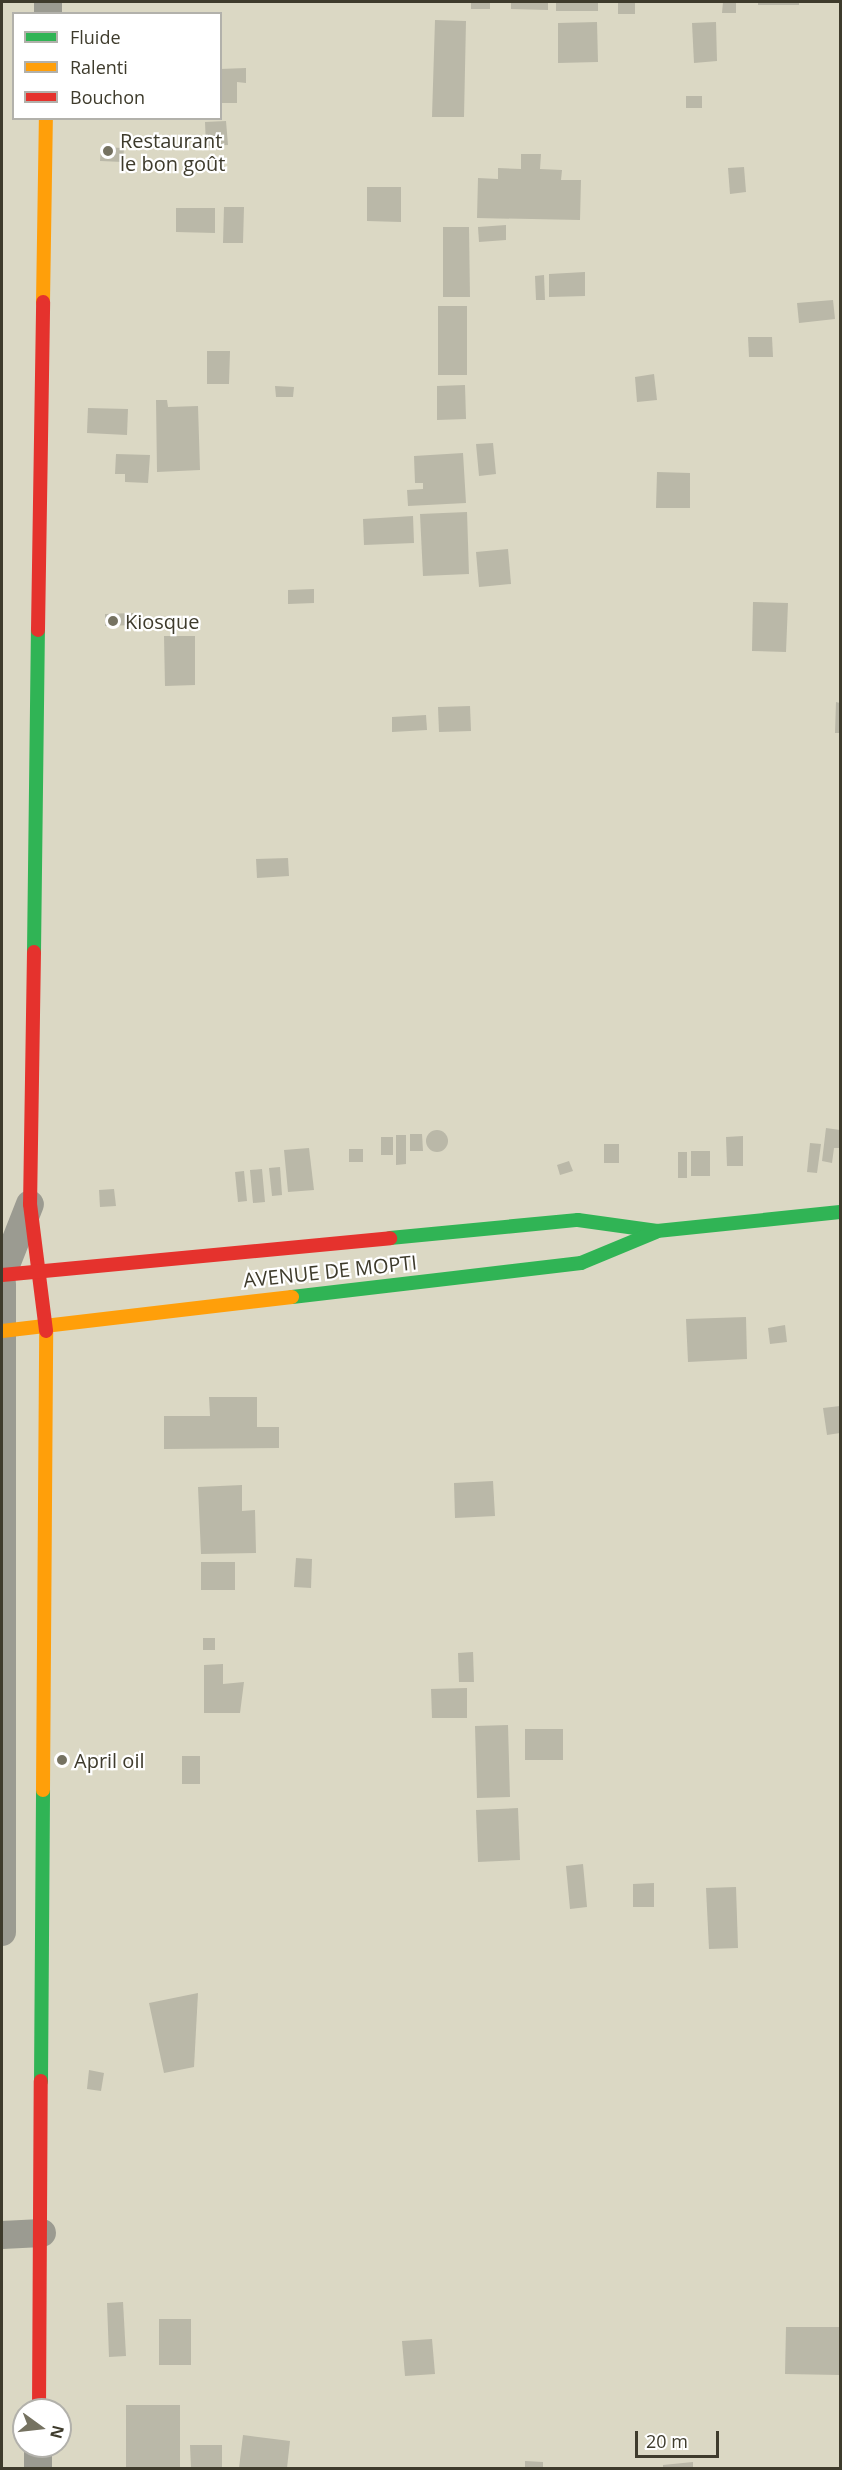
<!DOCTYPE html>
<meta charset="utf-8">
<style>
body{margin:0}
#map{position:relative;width:842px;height:2470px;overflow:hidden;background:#dbd8c4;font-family:"Open Sans",sans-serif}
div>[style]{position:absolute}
.building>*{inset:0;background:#bab8a8}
.round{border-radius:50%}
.street>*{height:28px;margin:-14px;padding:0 14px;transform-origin:14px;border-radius:14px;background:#9b9b91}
.fast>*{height:14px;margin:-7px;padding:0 7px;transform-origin:7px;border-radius:7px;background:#30b455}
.slow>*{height:14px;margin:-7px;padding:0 7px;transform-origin:7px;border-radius:7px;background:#ff9f0a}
.jam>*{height:14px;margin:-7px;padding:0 7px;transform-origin:7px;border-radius:7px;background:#e5322d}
.dots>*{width:16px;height:16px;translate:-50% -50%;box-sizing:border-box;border:3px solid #fff;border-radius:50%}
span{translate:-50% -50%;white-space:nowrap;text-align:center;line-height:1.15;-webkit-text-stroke:4.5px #fff;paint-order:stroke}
.poi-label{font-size:20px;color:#3e3b2c}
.left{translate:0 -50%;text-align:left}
.street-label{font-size:20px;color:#3e3b2c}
.frame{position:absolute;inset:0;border:3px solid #3e3b2c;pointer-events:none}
.legend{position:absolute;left:12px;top:12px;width:210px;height:108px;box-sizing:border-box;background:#fff;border:2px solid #b2b1ab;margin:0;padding:8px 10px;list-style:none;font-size:18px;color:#3e3b2c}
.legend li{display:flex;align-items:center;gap:12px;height:30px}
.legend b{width:30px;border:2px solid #b2b1ab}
.north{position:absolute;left:12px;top:2398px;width:60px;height:60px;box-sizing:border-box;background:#fff;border:2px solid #b2b1ab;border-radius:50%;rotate:105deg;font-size:16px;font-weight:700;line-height:24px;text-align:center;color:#3e3b2c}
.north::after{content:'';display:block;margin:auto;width:21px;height:27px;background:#757261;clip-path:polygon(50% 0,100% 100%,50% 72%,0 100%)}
.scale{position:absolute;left:635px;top:2431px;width:84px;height:27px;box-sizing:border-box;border:3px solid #3e3b2c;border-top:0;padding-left:8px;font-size:18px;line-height:21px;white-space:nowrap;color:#3e3b2c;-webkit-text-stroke:4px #fff;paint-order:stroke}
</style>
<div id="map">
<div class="building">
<i style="clip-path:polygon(471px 2px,490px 2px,490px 9px,471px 9px)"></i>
<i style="clip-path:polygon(511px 2px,548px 2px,548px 10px,511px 9px)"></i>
<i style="clip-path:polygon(556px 2px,598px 2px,598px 11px,556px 11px)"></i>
<i style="clip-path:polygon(618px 2px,635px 2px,635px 14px,618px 14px)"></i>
<i style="clip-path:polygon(723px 2px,736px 2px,736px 13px,722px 13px)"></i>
<i style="clip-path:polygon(758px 2px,799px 2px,799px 5px,758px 5px)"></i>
<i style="clip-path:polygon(435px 20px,466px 21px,464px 117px,432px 117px)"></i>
<i style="clip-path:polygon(597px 22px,598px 62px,558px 63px,558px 23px)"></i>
<i style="clip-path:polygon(716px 22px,717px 61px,694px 63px,692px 23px)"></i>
<i style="clip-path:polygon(246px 68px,246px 83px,237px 82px,237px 103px,220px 103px,220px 69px)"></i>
<i style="clip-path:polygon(686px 96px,702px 96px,702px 108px,686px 108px)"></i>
<i style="clip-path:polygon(226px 121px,228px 145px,206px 146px,205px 122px)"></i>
<i style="clip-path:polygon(101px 147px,124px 148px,123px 162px,100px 161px)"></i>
<i style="clip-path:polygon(521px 154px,541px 154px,540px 169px,562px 170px,561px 180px,581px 180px,580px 220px,477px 218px,478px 178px,498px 179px,498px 168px,521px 169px)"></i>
<i style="clip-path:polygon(744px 167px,746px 192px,730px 194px,728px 168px)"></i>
<i style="clip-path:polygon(367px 187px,401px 187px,401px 222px,367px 221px)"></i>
<i style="clip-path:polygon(224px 207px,244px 207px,243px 243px,223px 243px)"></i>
<i style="clip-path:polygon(176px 208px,215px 208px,215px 233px,176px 232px)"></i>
<i style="clip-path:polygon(506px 225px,506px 240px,479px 242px,478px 227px)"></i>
<i style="clip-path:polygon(443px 227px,469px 227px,470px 297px,443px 297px)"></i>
<i style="clip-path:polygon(585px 272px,585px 296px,549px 297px,549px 274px)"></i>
<i style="clip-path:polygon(544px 275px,545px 300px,536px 300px,535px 276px)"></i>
<i style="clip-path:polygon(833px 300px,835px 319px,799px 323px,797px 303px)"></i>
<i style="clip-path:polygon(438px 306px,467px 306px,467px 375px,438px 375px)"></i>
<i style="clip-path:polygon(748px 337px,772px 337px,773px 357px,749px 357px)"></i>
<i style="clip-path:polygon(207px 351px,230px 351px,229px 384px,207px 384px)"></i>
<i style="clip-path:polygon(654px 374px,657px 400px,637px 402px,635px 377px)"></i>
<i style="clip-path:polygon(465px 385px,466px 419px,437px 420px,437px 386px)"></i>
<i style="clip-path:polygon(275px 386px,294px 387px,293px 397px,276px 397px)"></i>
<i style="clip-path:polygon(156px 400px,167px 400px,168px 407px,198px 406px,200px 470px,157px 472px)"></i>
<i style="clip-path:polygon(88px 408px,128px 409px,127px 435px,87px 433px)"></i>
<i style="clip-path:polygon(493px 443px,496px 474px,479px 476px,476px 444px)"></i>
<i style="clip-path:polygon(463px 453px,466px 503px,408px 506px,407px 490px,423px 489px,423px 483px,415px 483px,414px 456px)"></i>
<i style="clip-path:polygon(116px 454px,150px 455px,148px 483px,125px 482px,125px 474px,115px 474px)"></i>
<i style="clip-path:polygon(657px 472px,690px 473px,690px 508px,656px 508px)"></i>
<i style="clip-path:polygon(467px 512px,469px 574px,423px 576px,420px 514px)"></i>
<i style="clip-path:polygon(413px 516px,414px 543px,364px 545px,363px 519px)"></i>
<i style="clip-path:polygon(508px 549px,511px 584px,479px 587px,476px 552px)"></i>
<i style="clip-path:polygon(314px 589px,314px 603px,288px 604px,288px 590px)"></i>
<i style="clip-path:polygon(753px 602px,788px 603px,786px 652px,752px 651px)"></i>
<i style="clip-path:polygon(134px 613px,135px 625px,105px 626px,105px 614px)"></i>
<i style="clip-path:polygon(164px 636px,195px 636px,195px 685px,165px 686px)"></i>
<i style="clip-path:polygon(836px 702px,840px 703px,840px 733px,835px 733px)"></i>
<i style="clip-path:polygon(470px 706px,471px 731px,439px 732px,438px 707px)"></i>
<i style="clip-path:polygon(426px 715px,427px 730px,392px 732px,392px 717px)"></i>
<i style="clip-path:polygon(288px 858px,289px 876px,257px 878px,256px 859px)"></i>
<i style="clip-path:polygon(826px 1128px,840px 1130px,840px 1148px,834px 1148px,832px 1163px,822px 1161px)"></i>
<i class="round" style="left:426px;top:1130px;width:22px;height:22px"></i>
<i style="clip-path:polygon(410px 1134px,422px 1134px,423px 1151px,410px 1151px)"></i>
<i style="clip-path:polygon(396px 1135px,406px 1135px,406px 1164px,396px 1165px)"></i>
<i style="clip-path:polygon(743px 1136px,743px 1166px,727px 1166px,726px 1137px)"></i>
<i style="clip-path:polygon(381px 1137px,393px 1137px,393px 1155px,381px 1155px)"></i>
<i style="clip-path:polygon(810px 1143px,821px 1144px,817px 1173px,807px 1172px)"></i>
<i style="clip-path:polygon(604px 1144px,619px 1144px,619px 1163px,604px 1163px)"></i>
<i style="clip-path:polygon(309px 1148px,314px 1190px,288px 1192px,284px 1150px)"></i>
<i style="clip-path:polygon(349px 1149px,363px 1149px,363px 1162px,349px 1162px)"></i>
<i style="clip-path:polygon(691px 1151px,710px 1151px,710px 1176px,691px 1176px)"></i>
<i style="clip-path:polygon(678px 1152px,687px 1152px,687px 1178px,678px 1178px)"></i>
<i style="clip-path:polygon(569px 1161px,573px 1171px,560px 1175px,557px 1165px)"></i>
<i style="clip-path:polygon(280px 1167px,282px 1195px,272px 1196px,269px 1168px)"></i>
<i style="clip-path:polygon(262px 1169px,265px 1202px,253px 1203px,250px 1170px)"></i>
<i style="clip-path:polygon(244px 1171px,247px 1201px,238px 1202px,235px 1172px)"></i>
<i style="clip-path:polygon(114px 1189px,116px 1206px,100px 1207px,99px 1190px)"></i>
<i style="clip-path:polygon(746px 1317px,747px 1359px,688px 1362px,686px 1319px)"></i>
<i style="clip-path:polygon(785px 1325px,787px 1342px,770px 1344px,768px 1328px)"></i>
<i style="clip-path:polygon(209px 1397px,257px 1397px,257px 1427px,279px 1427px,279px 1448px,164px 1449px,164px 1416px,210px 1416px)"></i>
<i style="clip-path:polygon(840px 1406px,840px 1433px,827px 1435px,823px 1408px)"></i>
<i style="clip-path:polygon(493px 1481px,495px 1516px,455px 1518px,454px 1483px)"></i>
<i style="clip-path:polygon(242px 1485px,242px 1511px,255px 1510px,256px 1553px,201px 1554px,198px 1487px)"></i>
<i style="clip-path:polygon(296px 1558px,312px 1559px,311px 1588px,294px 1587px)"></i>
<i style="clip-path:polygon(201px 1562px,235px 1562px,235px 1590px,201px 1590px)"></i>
<i style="clip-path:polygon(203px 1638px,215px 1638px,215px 1650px,203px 1650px)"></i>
<i style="clip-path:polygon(473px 1652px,474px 1682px,459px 1682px,458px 1653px)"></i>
<i style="clip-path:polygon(223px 1664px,223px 1684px,244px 1682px,240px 1713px,204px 1713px,204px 1665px)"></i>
<i style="clip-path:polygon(467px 1688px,467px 1718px,432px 1718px,431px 1689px)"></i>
<i style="clip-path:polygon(508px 1725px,510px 1797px,477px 1798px,475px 1726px)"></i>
<i style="clip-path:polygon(525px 1729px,563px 1729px,563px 1760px,525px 1760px)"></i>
<i style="clip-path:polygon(182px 1756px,200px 1756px,200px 1784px,182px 1784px)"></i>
<i style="clip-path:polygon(518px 1808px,520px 1860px,478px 1862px,476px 1810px)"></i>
<i style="clip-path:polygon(583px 1864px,587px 1907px,570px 1909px,566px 1866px)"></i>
<i style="clip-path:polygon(654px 1883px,654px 1907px,633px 1907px,633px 1884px)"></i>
<i style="clip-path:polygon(736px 1887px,738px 1948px,709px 1949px,706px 1888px)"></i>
<i style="clip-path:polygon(198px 1993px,194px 2067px,164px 2073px,149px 2003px)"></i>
<i style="clip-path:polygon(89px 2070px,104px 2073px,101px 2091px,87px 2089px)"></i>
<i style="clip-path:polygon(123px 2302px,126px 2356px,109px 2357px,107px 2303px)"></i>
<i style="clip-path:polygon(159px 2319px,191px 2319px,191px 2365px,159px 2365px)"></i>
<i style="clip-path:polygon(786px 2327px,840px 2327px,840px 2375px,785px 2374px)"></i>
<i style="clip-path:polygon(432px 2339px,435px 2374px,405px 2376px,402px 2341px)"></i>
<i style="clip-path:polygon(126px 2405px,180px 2405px,180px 2467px,126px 2468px)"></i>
<i style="clip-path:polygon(243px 2435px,290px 2441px,287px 2468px,239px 2468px)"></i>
<i style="clip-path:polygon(190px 2445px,222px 2445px,222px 2468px,191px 2468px)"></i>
<i style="clip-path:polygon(525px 2461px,543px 2462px,543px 2468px,525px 2468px)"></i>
<i style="clip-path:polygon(693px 2462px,693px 2468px,663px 2468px,663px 2465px)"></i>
</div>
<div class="street">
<i style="left:48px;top:14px;width:12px;rotate:-90deg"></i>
<i style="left:2px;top:1275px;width:76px;rotate:-68.5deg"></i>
<i style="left:2px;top:1284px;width:648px;rotate:90deg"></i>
<i style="left:2px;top:2235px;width:40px;rotate:-2.9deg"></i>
<i style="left:38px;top:2468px;width:22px;rotate:-90deg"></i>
</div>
<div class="fast">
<i style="left:34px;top:952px;width:322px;rotate:-89.3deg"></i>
<i style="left:390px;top:1238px;width:189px;rotate:-5.5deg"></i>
<i style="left:578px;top:1220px;width:80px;rotate:7.9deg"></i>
<i style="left:657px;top:1231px;width:184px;rotate:-5.9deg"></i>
<i style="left:292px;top:1297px;width:291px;rotate:-6.7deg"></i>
<i style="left:581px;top:1263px;width:81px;rotate:-22.5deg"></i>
<i style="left:41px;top:2081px;width:291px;rotate:-89.6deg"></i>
</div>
<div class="slow">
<i style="left:43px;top:302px;width:184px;rotate:-89.1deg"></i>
<i style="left:2px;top:1331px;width:292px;rotate:-6.7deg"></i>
<i style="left:43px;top:1790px;width:459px;rotate:-89.6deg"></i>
</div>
<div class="jam">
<i style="left:38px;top:630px;width:328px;rotate:-89.1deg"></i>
<i style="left:34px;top:952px;width:252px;rotate:90.9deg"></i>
<i style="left:30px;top:1204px;width:128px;rotate:82.8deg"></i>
<i style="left:2px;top:1275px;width:390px;rotate:-5.4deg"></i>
<i style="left:39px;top:2410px;width:329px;rotate:-89.7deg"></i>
</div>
<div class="dots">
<i style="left:108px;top:151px;background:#757261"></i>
<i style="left:113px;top:621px;background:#757261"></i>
<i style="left:62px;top:1760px;background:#757261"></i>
</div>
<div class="poi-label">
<span class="left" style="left:120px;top:152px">Restaurant<br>le bon goût</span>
<span class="left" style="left:125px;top:621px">Kiosque</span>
<span class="left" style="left:74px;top:1760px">April oil</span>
</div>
<div class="street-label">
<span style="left:330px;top:1271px;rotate:-6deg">AVENUE DE MOPTI</span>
</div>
<div class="frame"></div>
<ul class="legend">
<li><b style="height:8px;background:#30b455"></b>Fluide</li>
<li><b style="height:8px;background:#ff9f0a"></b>Ralenti</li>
<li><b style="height:8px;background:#e5322d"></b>Bouchon</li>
</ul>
<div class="north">N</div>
<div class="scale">20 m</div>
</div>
